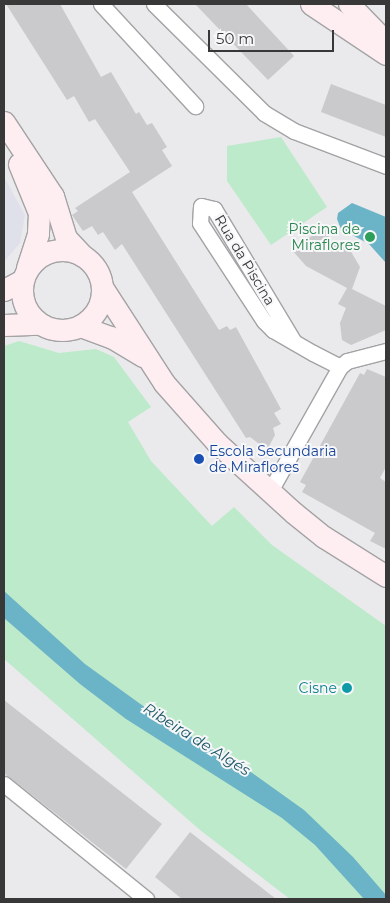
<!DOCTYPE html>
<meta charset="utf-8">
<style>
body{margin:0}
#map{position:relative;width:390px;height:903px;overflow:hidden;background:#eaeaec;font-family:Montserrat,sans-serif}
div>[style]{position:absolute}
.built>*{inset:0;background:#e0e0ea}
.green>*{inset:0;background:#bdeaca}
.water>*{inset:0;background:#6bb3c6}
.building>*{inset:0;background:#cac9cb}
.roads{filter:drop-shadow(1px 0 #a3a3a5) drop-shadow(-1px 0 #a3a3a5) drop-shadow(0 1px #a3a3a5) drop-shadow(0 -1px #a3a3a5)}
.street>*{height:15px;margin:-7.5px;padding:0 7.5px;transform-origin:7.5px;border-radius:7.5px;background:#fff}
.secondary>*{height:21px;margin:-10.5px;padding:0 10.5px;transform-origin:10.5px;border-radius:10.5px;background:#feeef1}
.secondary>.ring{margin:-10.5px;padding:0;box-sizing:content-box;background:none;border:21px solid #feeef1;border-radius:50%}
.dots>*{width:14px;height:14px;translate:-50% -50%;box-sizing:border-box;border:2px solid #f7f7f9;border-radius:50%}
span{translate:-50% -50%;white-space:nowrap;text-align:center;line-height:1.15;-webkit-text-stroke:4px #f7f7f9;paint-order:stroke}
.leisure-label{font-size:14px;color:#27864d}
.right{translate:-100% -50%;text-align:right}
.street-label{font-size:14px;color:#383839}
.transit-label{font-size:14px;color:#164399}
.left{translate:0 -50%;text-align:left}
.culture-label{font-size:14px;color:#0d838f}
.water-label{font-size:15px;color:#1e5968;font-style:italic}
.frame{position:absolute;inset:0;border:5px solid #383839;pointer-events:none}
.scale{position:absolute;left:208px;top:30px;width:126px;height:22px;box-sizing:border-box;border:2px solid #383839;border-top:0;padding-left:6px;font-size:15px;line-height:18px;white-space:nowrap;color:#383839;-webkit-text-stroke:4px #f7f7f9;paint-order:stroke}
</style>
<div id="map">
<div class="built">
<i style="clip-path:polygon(4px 177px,25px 215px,20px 243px,4px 262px)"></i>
</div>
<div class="green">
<i style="clip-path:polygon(281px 137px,327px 207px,271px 245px,227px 181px,227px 146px)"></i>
<i style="clip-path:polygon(19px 341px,59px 353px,96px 349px,114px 357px,151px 407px,128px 422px,151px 461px,212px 526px,234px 507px,272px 545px,386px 626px,386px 899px,290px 899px,200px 830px,4px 659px,4px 346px)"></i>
</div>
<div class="water">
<i style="clip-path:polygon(352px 203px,386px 217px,386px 263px,369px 244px,341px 229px,337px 219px,338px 213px)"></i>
<i style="clip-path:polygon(4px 591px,85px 664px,157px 716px,248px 770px,304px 810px,353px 857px,386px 895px,386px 899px,364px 899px,315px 845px,282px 818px,126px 719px,80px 684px,4px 618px)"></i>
</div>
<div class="building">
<i style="clip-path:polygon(6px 4px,60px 4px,101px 77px,111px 72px,136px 114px,139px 112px,147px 125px,152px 123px,167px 147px,162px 150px,172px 166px,132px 192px,219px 330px,227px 326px,230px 330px,236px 327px,281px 409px,274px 413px,281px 424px,273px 428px,275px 435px,267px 450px,250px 437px,246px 438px,122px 244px,115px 250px,103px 232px,98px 235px,92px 226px,83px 231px,72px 215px,78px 211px,75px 208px,130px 172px,95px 119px,89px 122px,74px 96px,67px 100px)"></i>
<i style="clip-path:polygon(195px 4px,246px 4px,294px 56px,268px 80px)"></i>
<i style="clip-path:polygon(331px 84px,386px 105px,386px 137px,321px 112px)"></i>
<i style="clip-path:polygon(324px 227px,331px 241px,350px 250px,360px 267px,352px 289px,386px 306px,386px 330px,351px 345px,342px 340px,340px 323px,346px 308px,338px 304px,347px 288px,306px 266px,292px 250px)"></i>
<i style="clip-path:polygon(367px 369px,386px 377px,386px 467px,380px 478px,386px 482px,386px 549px,370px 541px,375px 533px,302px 492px,306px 485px,300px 482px,360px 373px,364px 375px)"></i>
<i style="clip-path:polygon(4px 700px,162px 824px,126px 869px,4px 773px)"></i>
<i style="clip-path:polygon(190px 832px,276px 899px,182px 899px,155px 877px)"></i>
</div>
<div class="roads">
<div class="street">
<i style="left:101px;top:4px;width:139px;rotate:47.3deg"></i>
<i style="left:154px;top:4px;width:155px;rotate:44.7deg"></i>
<i style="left:264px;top:113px;width:35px;rotate:31deg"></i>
<i style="left:294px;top:131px;width:98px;rotate:20.8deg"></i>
<i style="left:294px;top:342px;width:155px;rotate:-121deg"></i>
<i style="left:214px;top:209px;width:13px;rotate:-167deg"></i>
<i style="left:201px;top:206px;width:17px;rotate:93deg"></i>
<i style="left:200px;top:223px;width:117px;rotate:56.9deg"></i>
<i style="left:264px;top:321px;width:13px;rotate:45deg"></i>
<i style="left:273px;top:330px;width:46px;rotate:29.9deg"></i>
<i style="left:313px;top:353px;width:30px;rotate:27deg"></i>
<i style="left:270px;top:491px;width:142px;rotate:-60.6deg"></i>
<i style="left:340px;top:367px;width:9px;rotate:-41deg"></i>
<i style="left:347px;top:361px;width:40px;rotate:-14.4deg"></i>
<i style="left:4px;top:784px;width:183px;rotate:39deg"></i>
</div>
<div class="secondary">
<i style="left:311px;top:4px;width:90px;rotate:33.7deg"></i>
<i style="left:349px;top:4px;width:53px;rotate:45.8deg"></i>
<i style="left:4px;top:122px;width:89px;rotate:56.5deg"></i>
<i style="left:53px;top:196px;width:44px;rotate:72.8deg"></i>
<i style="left:66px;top:238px;width:25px;rotate:47deg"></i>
<i style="left:19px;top:164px;width:53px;rotate:67.8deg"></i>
<i style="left:39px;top:213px;width:21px;rotate:93deg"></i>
<i style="left:38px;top:234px;width:36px;rotate:108deg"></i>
<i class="ring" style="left:22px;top:250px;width:59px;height:59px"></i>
<i style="left:102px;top:287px;width:114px;rotate:57.1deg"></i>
<i style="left:164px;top:383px;width:80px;rotate:48.5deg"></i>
<i style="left:217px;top:443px;width:104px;rotate:42.3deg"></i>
<i style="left:294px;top:513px;width:38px;rotate:39deg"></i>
<i style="left:324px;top:537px;width:73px;rotate:32.2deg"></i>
<i style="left:4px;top:290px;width:21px;rotate:-28deg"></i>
<i style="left:4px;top:325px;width:34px;rotate:-2deg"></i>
<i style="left:80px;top:326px;width:33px;rotate:20deg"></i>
<i style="left:111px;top:337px;width:37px;rotate:31deg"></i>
</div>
</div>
<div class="dots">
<i style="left:370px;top:237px;background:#2e9e5b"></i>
<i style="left:199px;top:459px;background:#1a4fb4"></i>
<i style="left:347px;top:688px;background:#0f9aa8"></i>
</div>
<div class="leisure-label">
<span class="right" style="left:360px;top:237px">Piscina de<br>Miraflores</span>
</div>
<div class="street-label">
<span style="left:245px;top:260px;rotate:59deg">Rua da Piscina</span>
</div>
<div class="transit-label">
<span class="left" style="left:209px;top:459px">Escola Secundaria<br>de Miraflores</span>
</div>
<div class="culture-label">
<span class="right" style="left:337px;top:688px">Cisne</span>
</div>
<div class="water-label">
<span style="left:197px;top:739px;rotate:32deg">Ribeira de Algés</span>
</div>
<div class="frame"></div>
<div class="scale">50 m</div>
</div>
